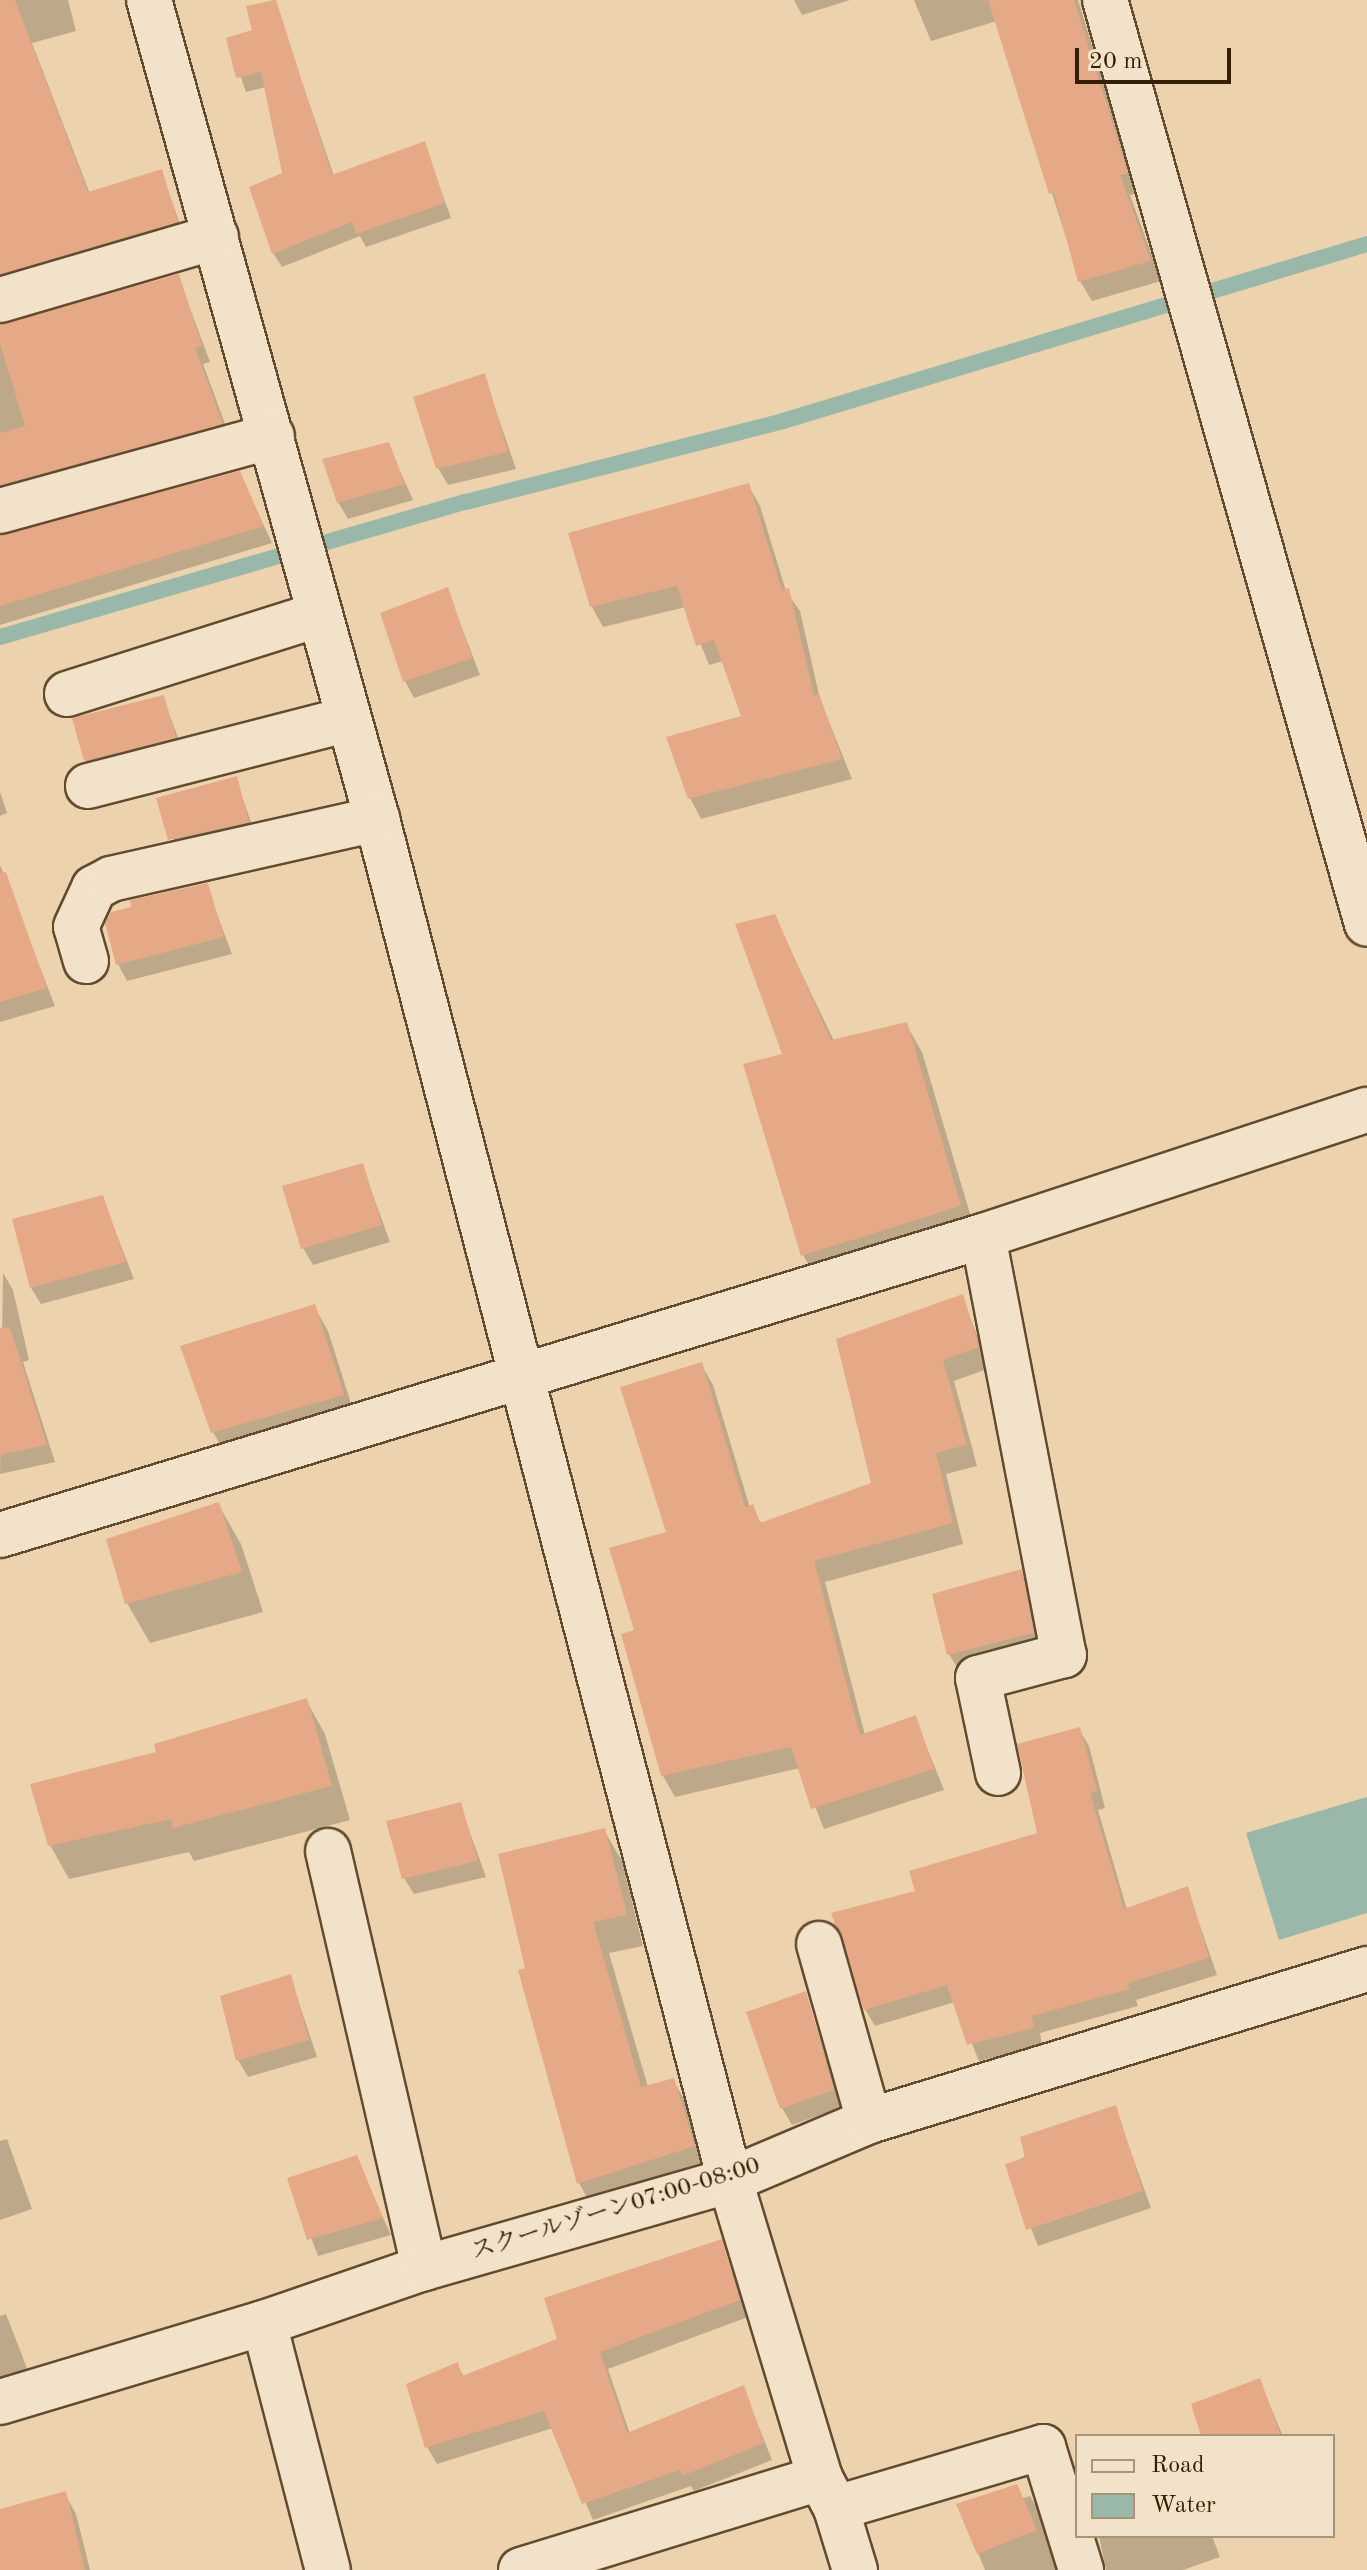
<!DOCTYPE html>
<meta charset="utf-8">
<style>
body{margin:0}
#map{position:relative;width:1367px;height:2570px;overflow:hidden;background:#edd3ad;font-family:"Old Standard TT","Noto Serif JP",serif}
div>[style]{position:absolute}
.water>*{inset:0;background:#99b8a9}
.shadow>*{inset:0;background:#0003}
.stream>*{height:16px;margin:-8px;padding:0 8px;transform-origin:8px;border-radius:8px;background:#99b8a9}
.building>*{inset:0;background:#e5a987}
.roads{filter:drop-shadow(2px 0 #624b2e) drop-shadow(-2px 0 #624b2e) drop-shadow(0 2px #624b2e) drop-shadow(0 -2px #624b2e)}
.minor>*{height:44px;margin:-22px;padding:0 22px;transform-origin:22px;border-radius:22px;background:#f3e2ca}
span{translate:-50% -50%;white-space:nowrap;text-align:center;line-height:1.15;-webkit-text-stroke:6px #f3e2ca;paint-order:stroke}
.street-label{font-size:24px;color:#341e04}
.legend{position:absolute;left:1075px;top:2434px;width:260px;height:104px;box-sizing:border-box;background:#f3e2ca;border:2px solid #a7947b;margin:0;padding:10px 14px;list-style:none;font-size:24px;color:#341e04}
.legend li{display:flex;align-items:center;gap:16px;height:40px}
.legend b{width:40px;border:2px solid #a7947b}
.scale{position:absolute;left:1075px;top:48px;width:156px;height:36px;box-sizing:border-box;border:4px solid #341e04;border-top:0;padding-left:10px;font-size:24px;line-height:28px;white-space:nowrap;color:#341e04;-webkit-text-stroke:6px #f3e2ca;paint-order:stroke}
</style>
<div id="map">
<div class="water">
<i style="clip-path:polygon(1367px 1797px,1367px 1913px,1279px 1940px,1246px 1833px)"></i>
</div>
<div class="shadow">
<i style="clip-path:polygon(0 0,68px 0,76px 31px,32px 43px,90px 194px,161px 171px,185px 238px,0 293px)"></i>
<i style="clip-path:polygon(274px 0,334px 176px,424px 143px,451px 218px,366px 247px,360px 236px,282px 267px,273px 253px,285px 174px,266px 87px,246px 92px,228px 40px,254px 32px,249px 7px)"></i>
<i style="clip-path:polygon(794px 0,850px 0,802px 15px)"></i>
<i style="clip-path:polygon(914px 0,1078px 0,1138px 193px,1130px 195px,1161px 281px,1092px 301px,1080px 281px,997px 21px,931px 41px)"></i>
<i style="clip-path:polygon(178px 276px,210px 362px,203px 364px,231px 440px,0 505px,0 324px)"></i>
<i style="clip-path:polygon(484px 376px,516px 469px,448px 485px,438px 468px)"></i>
<i style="clip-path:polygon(388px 444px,413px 500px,348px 519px,338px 502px)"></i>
<i style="clip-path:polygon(239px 473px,272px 543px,0 625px,0 537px)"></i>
<i style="clip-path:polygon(748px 485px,760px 506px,786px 591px,800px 611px,820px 699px,852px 779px,701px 819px,690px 798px,744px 717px,723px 661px,709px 665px,686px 607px,603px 627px,592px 607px)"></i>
<i style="clip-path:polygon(447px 589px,480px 675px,414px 698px,405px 681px)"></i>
<i style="clip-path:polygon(163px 697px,184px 754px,96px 777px,86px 760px)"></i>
<i style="clip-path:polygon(236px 779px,257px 839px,180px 856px,158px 799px)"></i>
<i style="clip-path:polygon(0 792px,7px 813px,0 816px)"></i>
<i style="clip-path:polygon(0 865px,55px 1006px,0 1022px)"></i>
<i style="clip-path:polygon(206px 885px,232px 954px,127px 981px,118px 964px)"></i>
<i style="clip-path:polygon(774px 916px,834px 1041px,906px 1024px,922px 1052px,976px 1234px,819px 1283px,803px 1255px)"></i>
<i style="clip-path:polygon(362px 1165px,390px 1242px,313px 1265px,303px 1248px)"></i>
<i style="clip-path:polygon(102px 1197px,134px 1279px,41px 1304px,31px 1288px)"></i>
<i style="clip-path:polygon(3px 1273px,13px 1290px,29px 1360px,23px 1362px,55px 1462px,0 1474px)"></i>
<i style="clip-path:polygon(962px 1297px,990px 1368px,954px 1381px,977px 1466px,946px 1474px,963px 1544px,825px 1582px,865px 1735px,915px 1718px,944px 1790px,824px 1829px,800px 1768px,675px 1797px,663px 1776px,623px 1635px,636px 1632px,668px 1534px,701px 1364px,713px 1385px,750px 1508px,763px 1525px,873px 1484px)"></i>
<i style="clip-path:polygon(314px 1306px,328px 1331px,356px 1419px,227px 1456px,213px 1432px)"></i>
<i style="clip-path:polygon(218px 1504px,241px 1544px,263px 1612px,150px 1643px,127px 1603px)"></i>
<i style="clip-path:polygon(1021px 1571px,1030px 1588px,1042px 1650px,959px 1671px,949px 1654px)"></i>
<i style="clip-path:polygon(306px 1700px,325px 1734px,350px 1820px,194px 1861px,189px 1852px,69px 1879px,50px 1845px,158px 1754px)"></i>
<i style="clip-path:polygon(1079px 1729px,1089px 1746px,1105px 1808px,1098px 1810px,1127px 1910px,1187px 1888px,1217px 1975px,1136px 2000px,1138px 2006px,1040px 2033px,1042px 2045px,979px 2061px,955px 2002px,875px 2026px,865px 2009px,917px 1893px,1039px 1835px)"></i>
<i style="clip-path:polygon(460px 1805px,486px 1877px,414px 1894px,404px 1878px)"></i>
<i style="clip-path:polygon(604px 1830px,622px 1861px,643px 1946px,609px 1953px,648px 2087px,673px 2080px,691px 2111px,711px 2177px,596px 2214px,579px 2183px,528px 1970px)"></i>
<i style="clip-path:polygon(290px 1976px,317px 2057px,248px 2077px,238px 2060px)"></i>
<i style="clip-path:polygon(805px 1993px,842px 2107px,792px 2125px,782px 2108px)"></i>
<i style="clip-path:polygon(1115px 2108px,1151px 2208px,1038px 2246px,1007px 2166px)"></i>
<i style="clip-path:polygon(7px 2139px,32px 2209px,0 2220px,0 2141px)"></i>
<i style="clip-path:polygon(356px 2158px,391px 2235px,318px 2256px,289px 2179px)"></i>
<i style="clip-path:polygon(721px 2241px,748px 2317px,608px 2369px,630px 2434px,743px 2387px,772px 2460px,694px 2491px,691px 2486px,593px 2520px,553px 2428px,437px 2464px,427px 2447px,457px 2365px,464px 2377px,559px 2340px)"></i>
<i style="clip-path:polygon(6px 2314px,28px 2371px,0 2378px,0 2316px)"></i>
<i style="clip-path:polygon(1259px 2380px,1283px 2436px,1203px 2436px)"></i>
<i style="clip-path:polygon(1016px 2486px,1023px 2498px,1030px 2496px,1042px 2516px,1058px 2570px,985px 2570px,959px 2506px)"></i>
<i style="clip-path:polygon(65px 2494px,76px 2514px,90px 2570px,0 2570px,0 2511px)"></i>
<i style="clip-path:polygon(1099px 2536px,1212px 2536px,1220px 2557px,1183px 2570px,1106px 2570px)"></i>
</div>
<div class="stream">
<i style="left:0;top:637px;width:485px;rotate:-16.2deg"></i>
<i style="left:466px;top:502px;width:327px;rotate:-14.3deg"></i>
<i style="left:783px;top:421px;width:610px;rotate:-16.86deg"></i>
</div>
<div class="building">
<i style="clip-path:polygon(0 0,15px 0,88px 192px,162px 169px,178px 222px,0 274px)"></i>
<i style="clip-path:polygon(276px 0,332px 175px,425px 141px,445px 203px,356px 234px,352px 222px,272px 254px,249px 187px,282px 173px,261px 72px,236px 78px,226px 38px,252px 30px,246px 6px)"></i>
<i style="clip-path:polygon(988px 0,1074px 0,1128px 173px,1120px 175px,1151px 261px,1078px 282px,1054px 193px,1049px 194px)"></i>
<i style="clip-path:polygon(179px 274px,202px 346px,195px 348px,223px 424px,0 485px,0 433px,25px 426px,0 344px,0 324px)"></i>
<i style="clip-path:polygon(485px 373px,508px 452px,436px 469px,413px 397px)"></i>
<i style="clip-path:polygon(389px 442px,405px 484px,337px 503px,322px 459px)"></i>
<i style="clip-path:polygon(240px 471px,264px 526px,0 606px,0 535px)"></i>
<i style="clip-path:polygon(749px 483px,782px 590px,789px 588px,814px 696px,819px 694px,842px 759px,688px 799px,666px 737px,741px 716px,714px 640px,696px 646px,677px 586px,590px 607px,568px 533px)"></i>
<i style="clip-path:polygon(448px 587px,472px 658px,403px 682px,380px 613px)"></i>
<i style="clip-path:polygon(164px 695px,176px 738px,84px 761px,72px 718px)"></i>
<i style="clip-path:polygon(237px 776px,249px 822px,168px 840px,156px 798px)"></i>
<i style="clip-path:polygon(6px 872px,47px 988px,0 1002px,0 873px)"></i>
<i style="clip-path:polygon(208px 883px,224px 937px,116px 965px,105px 923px,111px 912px,131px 907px,130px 900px)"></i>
<i style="clip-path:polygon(775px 914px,831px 1040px,907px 1022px,961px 1206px,801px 1256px,743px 1064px,782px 1054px,735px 924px)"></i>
<i style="clip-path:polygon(363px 1163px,382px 1225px,301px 1249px,282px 1186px)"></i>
<i style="clip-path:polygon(103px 1195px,126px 1262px,30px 1288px,12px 1219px)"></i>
<i style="clip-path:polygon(963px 1294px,979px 1347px,943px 1360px,967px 1445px,936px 1453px,953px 1523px,814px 1561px,860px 1735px,916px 1715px,934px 1769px,811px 1809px,791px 1747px,661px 1776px,621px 1634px,634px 1630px,609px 1548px,666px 1532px,620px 1387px,702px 1362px,745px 1507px,753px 1504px,760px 1523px,871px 1483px,836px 1339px)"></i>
<i style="clip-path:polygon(315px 1304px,344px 1395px,211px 1433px,180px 1346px)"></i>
<i style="clip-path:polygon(10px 1327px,47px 1445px,0 1455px,0 1328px)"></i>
<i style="clip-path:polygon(219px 1502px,242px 1572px,125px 1604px,106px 1539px)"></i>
<i style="clip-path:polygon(1022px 1569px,1034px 1633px,947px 1655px,932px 1594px)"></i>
<i style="clip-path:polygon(307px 1698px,332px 1786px,173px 1828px,171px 1819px,48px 1846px,30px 1784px,156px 1752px,154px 1744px)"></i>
<i style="clip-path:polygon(1080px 1727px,1097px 1791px,1090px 1793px,1124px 1909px,1188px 1886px,1209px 1958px,1128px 1983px,1130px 1989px,1032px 2016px,1034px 2028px,967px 2045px,947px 1985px,864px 2010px,831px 1913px,915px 1891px,909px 1871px,1037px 1833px,1017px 1744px)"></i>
<i style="clip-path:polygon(461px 1802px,478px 1861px,402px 1879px,386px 1821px)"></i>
<i style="clip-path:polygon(605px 1828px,627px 1915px,593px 1922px,641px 2087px,674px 2078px,695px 2146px,577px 2184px,518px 1970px,525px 1968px,498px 1854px)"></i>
<i style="clip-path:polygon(291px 1974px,309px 2040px,236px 2061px,220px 1996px)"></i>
<i style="clip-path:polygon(806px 1991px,834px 2090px,780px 2109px,746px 2012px)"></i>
<i style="clip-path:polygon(1116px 2105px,1143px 2191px,1026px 2230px,1005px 2164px,1025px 2158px,1020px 2137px)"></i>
<i style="clip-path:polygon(357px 2155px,383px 2218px,307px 2240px,287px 2178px)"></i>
<i style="clip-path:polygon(722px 2239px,740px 2300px,600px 2352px,627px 2433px,744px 2385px,764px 2443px,682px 2476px,680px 2470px,582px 2504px,544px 2411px,425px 2448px,406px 2384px,458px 2362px,462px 2376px,557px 2339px,544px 2298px)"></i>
<i style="clip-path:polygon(1260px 2378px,1281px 2436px,1201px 2436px,1191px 2404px)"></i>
<i style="clip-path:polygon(1017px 2484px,1037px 2530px,977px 2554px,956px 2504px)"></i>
<i style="clip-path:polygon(66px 2491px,85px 2570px,0 2570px,0 2509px)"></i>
</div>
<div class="roads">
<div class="minor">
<i style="left:149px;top:0;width:850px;rotate:74.44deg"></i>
<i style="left:377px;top:819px;width:1406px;rotate:75.46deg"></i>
<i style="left:730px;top:2180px;width:311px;rotate:73.2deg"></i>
<i style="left:820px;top:2478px;width:34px;rotate:62deg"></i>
<i style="left:836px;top:2508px;width:65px;rotate:73deg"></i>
<i style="left:1105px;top:0;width:960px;rotate:74.17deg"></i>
<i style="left:0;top:300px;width:225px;rotate:-16.3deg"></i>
<i style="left:0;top:511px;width:282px;rotate:-15.4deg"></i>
<i style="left:67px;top:694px;width:265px;rotate:-17.5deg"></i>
<i style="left:88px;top:786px;width:269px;rotate:-14.4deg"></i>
<i style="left:86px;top:961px;width:35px;rotate:-106deg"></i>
<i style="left:76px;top:927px;width:43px;rotate:-65.2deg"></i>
<i style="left:94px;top:888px;width:19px;rotate:-28deg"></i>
<i style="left:111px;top:879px;width:273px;rotate:-12.7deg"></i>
<i style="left:983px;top:1236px;width:427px;rotate:79.1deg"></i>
<i style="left:1064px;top:1655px;width:89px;rotate:165deg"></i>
<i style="left:978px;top:1678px;width:97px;rotate:78.1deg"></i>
<i style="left:0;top:1535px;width:1027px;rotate:-16.92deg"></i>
<i style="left:983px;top:1236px;width:404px;rotate:-18.2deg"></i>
<i style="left:328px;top:1851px;width:428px;rotate:77deg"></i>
<i style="left:819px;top:1944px;width:184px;rotate:74.2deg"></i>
<i style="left:264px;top:2323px;width:255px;rotate:75.5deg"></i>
<i style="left:0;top:2402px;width:276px;rotate:-16.7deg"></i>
<i style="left:264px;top:2323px;width:169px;rotate:-19deg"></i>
<i style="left:424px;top:2268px;width:318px;rotate:-16deg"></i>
<i style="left:730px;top:2180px;width:151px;rotate:-23deg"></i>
<i style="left:869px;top:2121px;width:521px;rotate:-16.97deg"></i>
<i style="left:836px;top:2508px;width:216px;rotate:-16.4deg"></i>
<i style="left:1043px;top:2447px;width:129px;rotate:72.8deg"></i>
<i style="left:521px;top:2570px;width:313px;rotate:-17.1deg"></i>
</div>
</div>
<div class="street-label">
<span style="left:616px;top:2210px;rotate:-17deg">スクールゾーン07:00-08:00</span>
</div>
<ul class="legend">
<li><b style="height:10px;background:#f3e2ca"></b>Road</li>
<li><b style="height:22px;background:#99b8a9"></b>Water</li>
</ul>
<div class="scale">20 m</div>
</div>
